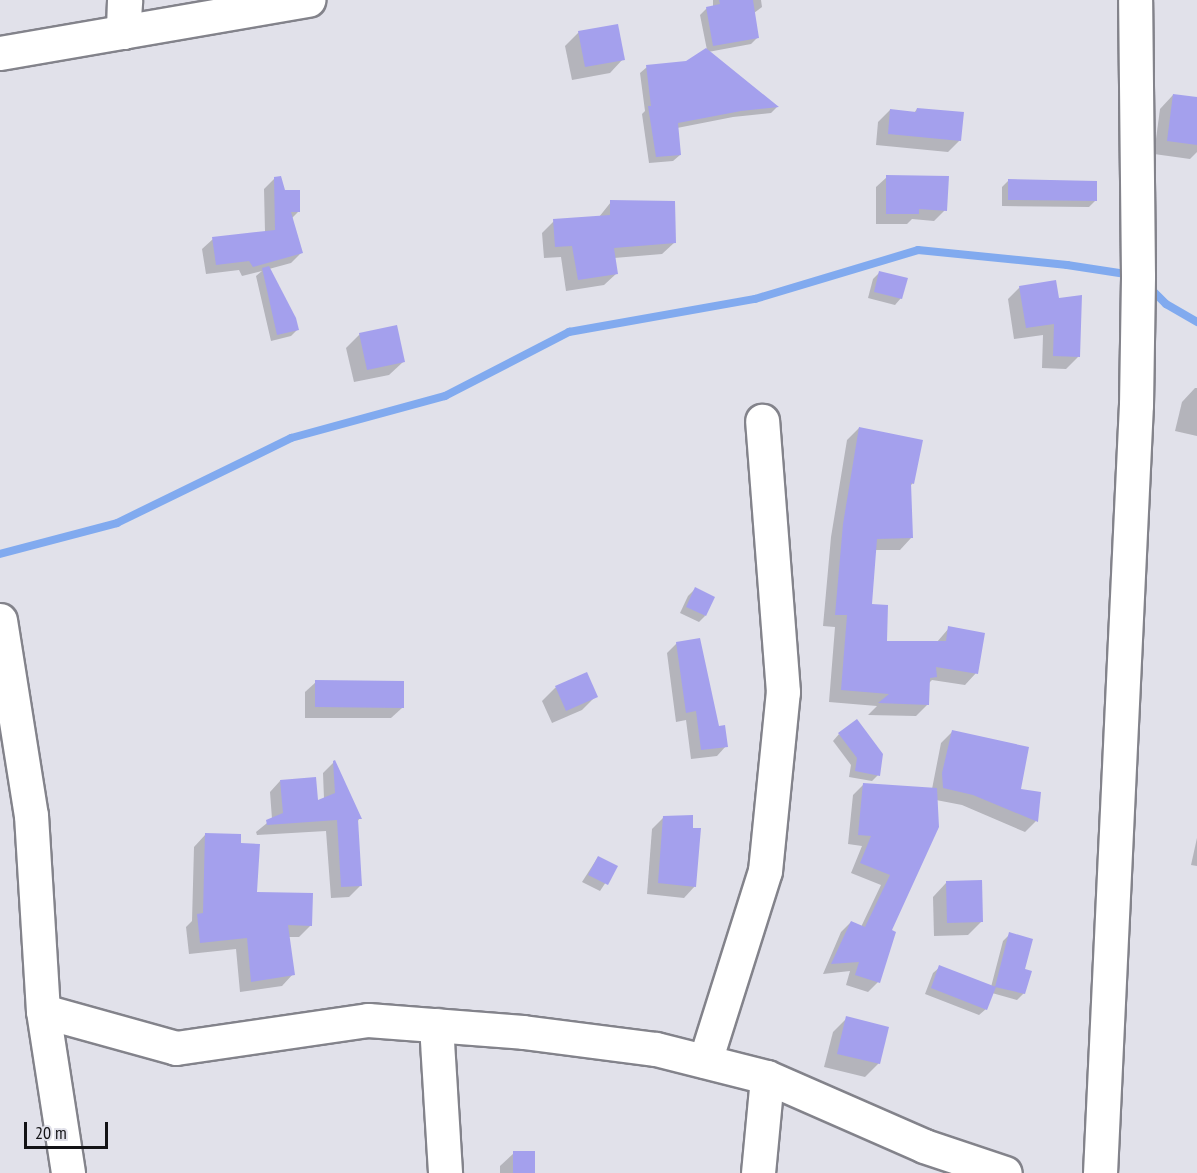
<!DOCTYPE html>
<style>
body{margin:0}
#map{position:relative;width:1197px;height:1173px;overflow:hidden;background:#e1e1ea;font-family:"PT Sans Narrow",sans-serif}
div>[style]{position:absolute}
.shadow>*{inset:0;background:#0003}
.stream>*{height:8px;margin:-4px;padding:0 4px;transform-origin:4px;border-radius:4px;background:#81aaef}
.building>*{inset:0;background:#a4a0ed}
.roads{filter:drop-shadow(2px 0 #83838b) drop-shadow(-2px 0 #83838b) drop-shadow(0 2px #83838b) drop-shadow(0 -2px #83838b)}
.minor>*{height:33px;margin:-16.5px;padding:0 16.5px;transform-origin:16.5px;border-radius:16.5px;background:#fff}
span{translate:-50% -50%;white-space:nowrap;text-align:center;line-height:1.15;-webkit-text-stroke:4.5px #e1e1ea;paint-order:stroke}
.scale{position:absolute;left:24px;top:1122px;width:84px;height:27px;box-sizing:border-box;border:3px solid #131316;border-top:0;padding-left:8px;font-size:18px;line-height:21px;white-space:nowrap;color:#131316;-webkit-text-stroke:4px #e1e1ea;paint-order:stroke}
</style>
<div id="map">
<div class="shadow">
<i style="clip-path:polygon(713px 0,761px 0,762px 7px,754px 13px,758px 37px,751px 44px,708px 52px,777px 107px,771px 113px,733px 117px,677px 128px,680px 155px,673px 161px,649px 163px,642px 114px,645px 111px,640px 73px,647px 67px,686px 63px,707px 50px,700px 15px,707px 8px,713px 7px)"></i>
<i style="clip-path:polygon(579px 32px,623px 59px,610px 73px,572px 80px,565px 46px)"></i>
<i style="clip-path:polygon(1173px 95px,1197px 98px,1197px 152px,1190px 159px,1154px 154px,1160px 109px)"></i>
<i style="clip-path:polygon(917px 109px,960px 140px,948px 152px,876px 145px,878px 122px,890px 110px,914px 113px)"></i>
<i style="clip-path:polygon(887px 177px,945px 210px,934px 221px,912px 219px,907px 224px,876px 224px,876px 187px)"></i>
<i style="clip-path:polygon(275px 178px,298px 212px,292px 218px,302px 252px,291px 263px,269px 269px,297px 330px,291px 336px,271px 341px,256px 276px,262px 271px,242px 276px,239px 270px,206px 274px,202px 249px,213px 239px,265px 232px,264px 189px)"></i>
<i style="clip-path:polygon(1009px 180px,1095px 201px,1089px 207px,1002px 206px,1002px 187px)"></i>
<i style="clip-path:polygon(611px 202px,675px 242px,662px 254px,614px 258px,617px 273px,604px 285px,566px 291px,561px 257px,544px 258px,542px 233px,554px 221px,599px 217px)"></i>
<i style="clip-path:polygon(879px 273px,901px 298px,895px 305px,868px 298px,873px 279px)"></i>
<i style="clip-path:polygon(1020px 287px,1057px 300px,1078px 357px,1066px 369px,1042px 368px,1043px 335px,1014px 339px,1008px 299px)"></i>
<i style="clip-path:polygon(360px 334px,403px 362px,389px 375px,354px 382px,346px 348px)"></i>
<i style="clip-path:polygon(1195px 388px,1197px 388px,1197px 436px,1175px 431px,1182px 402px)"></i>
<i style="clip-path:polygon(859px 428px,913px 483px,910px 486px,911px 538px,900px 550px,875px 550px,870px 606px,886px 642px,937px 642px,949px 628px,976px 673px,965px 685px,932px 680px,928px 684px,928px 704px,916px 716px,868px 715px,877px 706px,829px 702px,835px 627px,823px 626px,831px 537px,847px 440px)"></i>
<i style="clip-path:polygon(695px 589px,705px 616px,699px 622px,680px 613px,688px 596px)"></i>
<i style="clip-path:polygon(677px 643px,726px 746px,717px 756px,691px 759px,686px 720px,676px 722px,667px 653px)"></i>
<i style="clip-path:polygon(586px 674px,596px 696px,582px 710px,552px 723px,542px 701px,555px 688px)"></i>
<i style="clip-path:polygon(316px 682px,402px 708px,391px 718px,305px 718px,305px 692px)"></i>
<i style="clip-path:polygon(952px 732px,1019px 791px,1040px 794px,1036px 821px,1025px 832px,962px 805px,936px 800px,890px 931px,878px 982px,868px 992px,846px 985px,850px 971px,823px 974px,841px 932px,851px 922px,861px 927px,881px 885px,851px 873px,862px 846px,848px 844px,853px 795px,863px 785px,932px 789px,941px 743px)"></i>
<i style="clip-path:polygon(839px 734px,878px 775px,872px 781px,849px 777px,851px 765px,833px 741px)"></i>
<i style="clip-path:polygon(334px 762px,360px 818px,357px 822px,360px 886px,349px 897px,331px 898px,326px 831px,257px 835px,256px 832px,272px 819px,270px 792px,280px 781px,317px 802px,324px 799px,323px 773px)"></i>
<i style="clip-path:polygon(664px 817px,695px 886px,684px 898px,647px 894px,652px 829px)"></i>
<i style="clip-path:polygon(205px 835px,239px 844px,256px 893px,311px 925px,299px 937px,288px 937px,293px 974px,282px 986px,240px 992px,236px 949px,189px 954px,186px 927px,192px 921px,194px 847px)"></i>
<i style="clip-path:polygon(1197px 838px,1197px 866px,1191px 865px)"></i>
<i style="clip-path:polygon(598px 857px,616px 867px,600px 891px,582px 882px)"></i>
<i style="clip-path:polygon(946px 883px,982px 921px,968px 935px,934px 936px,933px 897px)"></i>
<i style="clip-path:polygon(1010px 934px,1023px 970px,1024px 993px,1017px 1000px,992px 993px,986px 1009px,979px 1015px,925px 994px,933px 973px,940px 967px,991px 987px,1003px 941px)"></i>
<i style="clip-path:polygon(847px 1018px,879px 1063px,865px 1077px,824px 1067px,833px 1032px)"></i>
<i style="clip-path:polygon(514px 1153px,533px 1173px,500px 1173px,500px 1166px)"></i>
</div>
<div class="stream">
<i style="left:1147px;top:285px;width:27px;rotate:45deg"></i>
<i style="left:1166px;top:304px;width:36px;rotate:30deg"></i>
<i style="left:0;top:554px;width:121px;rotate:-14.8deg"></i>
<i style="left:117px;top:523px;width:194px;rotate:-26deg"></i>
<i style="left:291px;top:438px;width:160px;rotate:-15.3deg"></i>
<i style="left:445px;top:396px;width:140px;rotate:-27.3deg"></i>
<i style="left:569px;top:332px;width:189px;rotate:-10.1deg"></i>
<i style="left:755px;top:299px;width:170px;rotate:-16.7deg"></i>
<i style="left:918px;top:250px;width:150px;rotate:5.7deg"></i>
<i style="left:1067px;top:265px;width:66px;rotate:8.7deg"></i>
</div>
<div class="building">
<i style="clip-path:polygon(719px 0,753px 0,759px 38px,713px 46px,706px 7px,720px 4px)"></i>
<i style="clip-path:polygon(618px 24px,625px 60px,585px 67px,578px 31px)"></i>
<i style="clip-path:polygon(706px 48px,779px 107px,741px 111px,678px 123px,681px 155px,656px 157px,648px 106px,651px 106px,646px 65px,686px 61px)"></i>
<i style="clip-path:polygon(1173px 94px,1197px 97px,1197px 145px,1167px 141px)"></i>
<i style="clip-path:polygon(917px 108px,964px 112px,961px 141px,888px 134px,890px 109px,916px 112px)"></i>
<i style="clip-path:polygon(886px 175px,949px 176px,947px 211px,919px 209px,919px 214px,886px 214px)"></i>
<i style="clip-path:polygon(281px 176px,285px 190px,300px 190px,300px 212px,291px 212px,303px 253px,253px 267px,249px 261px,216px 265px,212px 237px,275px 230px,274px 177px)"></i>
<i style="clip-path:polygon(1008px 179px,1097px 181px,1097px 201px,1008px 200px)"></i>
<i style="clip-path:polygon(610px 200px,675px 201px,676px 243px,614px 248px,618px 274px,578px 280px,572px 246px,555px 247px,553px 219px,610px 215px)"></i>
<i style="clip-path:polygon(269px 266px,296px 318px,299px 330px,277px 335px,262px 268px)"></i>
<i style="clip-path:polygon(879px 271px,908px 278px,902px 299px,874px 292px)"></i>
<i style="clip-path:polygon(1056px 280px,1059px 298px,1082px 295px,1080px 357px,1053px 356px,1054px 324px,1026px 328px,1019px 286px)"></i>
<i style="clip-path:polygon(397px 325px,405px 362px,367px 370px,359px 333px)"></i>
<i style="clip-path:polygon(859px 427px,923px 440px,914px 484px,911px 483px,913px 538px,877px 539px,872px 604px,888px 605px,887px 641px,946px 641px,948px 626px,985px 633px,978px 674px,936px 667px,937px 677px,930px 678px,929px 705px,878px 703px,889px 694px,841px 690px,847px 615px,835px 615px,843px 524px)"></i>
<i style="clip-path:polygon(695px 587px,715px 597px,706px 616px,686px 607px)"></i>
<i style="clip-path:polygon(700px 638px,719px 726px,725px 725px,728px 747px,701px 750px,696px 711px,686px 713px,676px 642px)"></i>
<i style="clip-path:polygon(587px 672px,598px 697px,566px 711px,555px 686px)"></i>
<i style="clip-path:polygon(315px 680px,404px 681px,404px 708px,315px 707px)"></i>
<i style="clip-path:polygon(857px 719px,883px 754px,880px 776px,855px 771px,857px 758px,838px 733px)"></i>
<i style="clip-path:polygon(952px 730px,1029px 747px,1021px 789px,1041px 792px,1038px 822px,973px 795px,943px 788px,942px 773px)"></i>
<i style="clip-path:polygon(335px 760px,362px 819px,358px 819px,362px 886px,341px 887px,337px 820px,267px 825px,266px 820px,283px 813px,280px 780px,316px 777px,318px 800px,335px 793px,333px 761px)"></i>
<i style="clip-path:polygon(863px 783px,937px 788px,939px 827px,892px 930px,896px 932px,880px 983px,855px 975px,859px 962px,831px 964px,851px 921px,865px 927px,890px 875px,860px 863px,871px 836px,858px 835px)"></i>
<i style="clip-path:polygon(693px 815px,693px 828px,701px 828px,696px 887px,658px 883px,663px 816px)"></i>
<i style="clip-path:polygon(205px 833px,241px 834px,241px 843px,260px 844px,257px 892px,313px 893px,312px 926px,288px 925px,295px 975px,251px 982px,247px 938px,200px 943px,197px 914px,203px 913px)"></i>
<i style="clip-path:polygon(598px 856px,618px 866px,608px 885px,588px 875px)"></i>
<i style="clip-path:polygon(982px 880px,983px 922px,947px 923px,946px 881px)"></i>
<i style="clip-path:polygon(1009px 932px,1033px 939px,1025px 969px,1032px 971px,1025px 994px,995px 987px)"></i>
<i style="clip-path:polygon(939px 965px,996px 987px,987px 1010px,931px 988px)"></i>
<i style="clip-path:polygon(846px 1016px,889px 1027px,880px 1064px,837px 1054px)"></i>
<i style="clip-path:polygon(513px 1151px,535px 1151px,535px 1173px,513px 1173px)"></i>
</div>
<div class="roads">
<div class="minor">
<i style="left:124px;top:0;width:32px;rotate:92deg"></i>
<i style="left:123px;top:32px;width:32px;rotate:-86deg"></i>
<i style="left:0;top:53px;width:313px;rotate:-9.8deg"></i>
<i style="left:0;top:620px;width:197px;rotate:81deg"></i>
<i style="left:31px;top:815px;width:196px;rotate:86.5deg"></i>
<i style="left:43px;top:1011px;width:164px;rotate:81.2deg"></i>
<i style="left:43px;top:1011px;width:138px;rotate:15.5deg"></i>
<i style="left:176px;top:1048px;width:194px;rotate:-8.3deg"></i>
<i style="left:368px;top:1020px;width:155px;rotate:4.4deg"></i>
<i style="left:523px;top:1032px;width:134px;rotate:7.3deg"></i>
<i style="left:656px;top:1049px;width:114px;rotate:14.2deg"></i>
<i style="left:767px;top:1077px;width:171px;rotate:23.7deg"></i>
<i style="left:924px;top:1146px;width:85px;rotate:18.4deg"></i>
<i style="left:436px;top:1025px;width:148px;rotate:86.5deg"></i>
<i style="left:705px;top:1061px;width:199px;rotate:-72.5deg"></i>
<i style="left:765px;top:871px;width:180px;rotate:-84.3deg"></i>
<i style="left:783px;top:692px;width:272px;rotate:-94.4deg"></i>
<i style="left:758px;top:1173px;width:96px;rotate:-84.6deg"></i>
<i style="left:1100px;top:1173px;width:769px;rotate:-87.32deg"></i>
<i style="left:1136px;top:405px;width:129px;rotate:-89.1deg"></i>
<i style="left:1138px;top:276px;width:276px;rotate:-90.6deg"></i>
</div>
</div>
<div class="scale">20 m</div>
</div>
